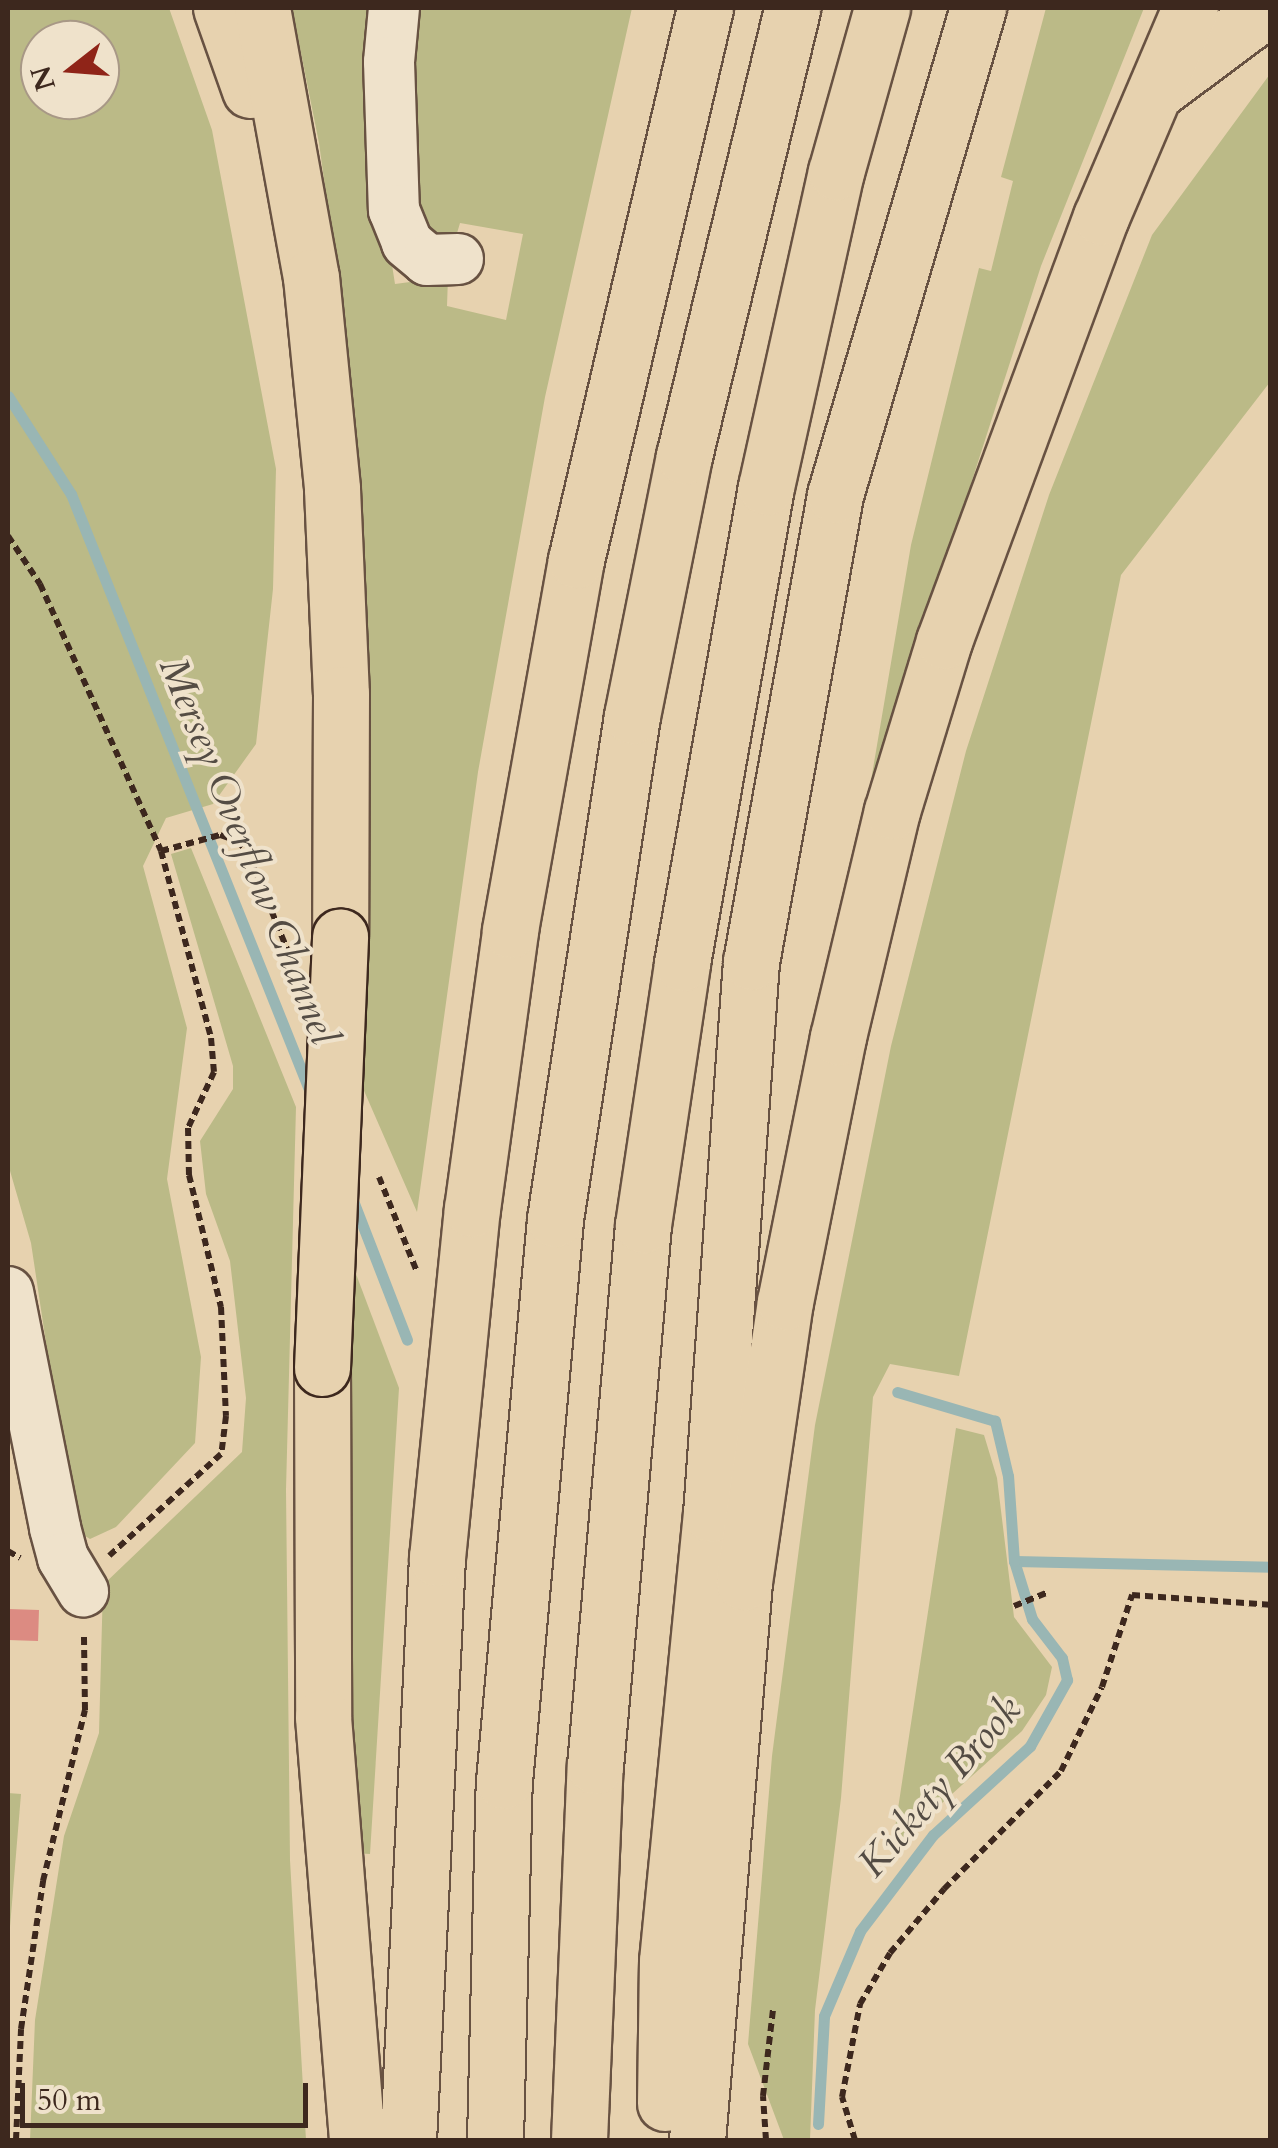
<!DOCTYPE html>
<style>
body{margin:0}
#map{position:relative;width:1278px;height:2148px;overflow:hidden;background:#e7d2af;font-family:Cardo,serif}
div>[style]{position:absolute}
.green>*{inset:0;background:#bbba87}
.stream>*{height:11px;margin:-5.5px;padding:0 5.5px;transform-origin:5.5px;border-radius:5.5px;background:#99b6b4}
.building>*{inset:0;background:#dc8b82}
.path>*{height:6px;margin-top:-3px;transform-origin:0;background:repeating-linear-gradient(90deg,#3d281e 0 8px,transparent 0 13px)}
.roads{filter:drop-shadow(2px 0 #685242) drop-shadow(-2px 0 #685242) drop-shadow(0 2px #685242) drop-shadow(0 -2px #685242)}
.minor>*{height:50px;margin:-25px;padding:0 25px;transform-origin:25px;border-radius:25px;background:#efe2cb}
.highway>*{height:55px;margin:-27.5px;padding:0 27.5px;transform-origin:27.5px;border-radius:27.5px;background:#e7d2af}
.bridges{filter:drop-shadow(2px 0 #3d281e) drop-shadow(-2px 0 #3d281e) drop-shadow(0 2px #3d281e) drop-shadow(0 -2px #3d281e)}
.highway-bridge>*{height:55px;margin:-27.5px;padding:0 27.5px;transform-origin:27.5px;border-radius:27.5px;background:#e7d2af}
span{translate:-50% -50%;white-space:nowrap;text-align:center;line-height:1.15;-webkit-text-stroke:8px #efe2cb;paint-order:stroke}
.water-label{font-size:40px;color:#544c44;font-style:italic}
.frame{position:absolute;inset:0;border:10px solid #3d281e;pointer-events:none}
.north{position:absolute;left:20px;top:20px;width:100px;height:100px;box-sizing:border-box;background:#efe2cb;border:2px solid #a89886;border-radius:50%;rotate:253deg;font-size:28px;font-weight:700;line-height:40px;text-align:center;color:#3d281e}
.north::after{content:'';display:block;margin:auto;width:35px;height:45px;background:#8f2418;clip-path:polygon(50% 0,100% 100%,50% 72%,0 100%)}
.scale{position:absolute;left:20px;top:2083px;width:288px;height:45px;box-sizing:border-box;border:5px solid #3d281e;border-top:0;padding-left:12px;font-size:30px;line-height:35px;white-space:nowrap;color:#3d281e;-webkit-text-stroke:8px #efe2cb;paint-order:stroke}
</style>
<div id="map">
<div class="green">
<i style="clip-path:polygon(evenodd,8px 8px,169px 8px,212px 130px,276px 469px,273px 589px,256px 744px,213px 804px,166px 818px,143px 866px,187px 1028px,167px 1179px,201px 1357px,195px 1443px,116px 1527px,90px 1539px,74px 1529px,31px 1243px,8px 1164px,8px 8px,40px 40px,100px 40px,100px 100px,40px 100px,40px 40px)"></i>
<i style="clip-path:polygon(292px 8px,373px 8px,382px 201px,395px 284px,448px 277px,447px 306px,506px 320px,523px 234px,460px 223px,455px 240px,419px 236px,404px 8px,632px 8px,545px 397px,478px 772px,417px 1212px,358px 1077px,363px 582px,349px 362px,319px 143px)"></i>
<i style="clip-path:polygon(1046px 8px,1144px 8px,1041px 266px,866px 810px,911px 545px,979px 268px,991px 271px,1013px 181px,1001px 177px)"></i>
<i style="clip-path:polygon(1270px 74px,1270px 382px,1121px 575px,959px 1376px,890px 1364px,873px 1397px,841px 1798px,815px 2010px,810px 2140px,784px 2140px,748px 2044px,772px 1756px,815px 1425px,891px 1046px,966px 751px,1049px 495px,1152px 235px)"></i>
<i style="clip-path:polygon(191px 848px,296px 1107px,286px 1490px,290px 1860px,306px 2140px,30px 2140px,35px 2020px,64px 1836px,99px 1733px,103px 1585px,242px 1452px,246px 1398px,230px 1261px,206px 1194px,200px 1141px,233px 1089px,233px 1066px,171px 854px)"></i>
<i style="clip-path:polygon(356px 1274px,399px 1388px,370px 1854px,354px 1853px,348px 1360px)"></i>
<i style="clip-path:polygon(956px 1428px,984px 1435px,997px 1478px,1014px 1617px,1052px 1667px,1046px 1695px,1022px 1731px,892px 1848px)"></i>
<i style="clip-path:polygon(8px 1793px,21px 1794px,8px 1951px)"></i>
</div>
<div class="stream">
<i style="left:8px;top:396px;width:117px;rotate:57.3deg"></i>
<i style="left:71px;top:494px;width:649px;rotate:68.21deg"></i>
<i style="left:352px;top:1198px;width:152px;rotate:68.8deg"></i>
<i style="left:1014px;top:1561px;width:256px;rotate:1.3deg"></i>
<i style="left:818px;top:2124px;width:108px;rotate:-86.8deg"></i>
<i style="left:824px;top:2016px;width:92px;rotate:-67deg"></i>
<i style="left:860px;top:1931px;width:121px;rotate:-52.8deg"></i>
<i style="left:933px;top:1835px;width:132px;rotate:-42.5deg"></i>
<i style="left:1030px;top:1746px;width:76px;rotate:-60.7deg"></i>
<i style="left:1067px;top:1680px;width:23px;rotate:-103deg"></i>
<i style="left:1062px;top:1658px;width:49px;rotate:-127.6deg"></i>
<i style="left:1032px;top:1619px;width:61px;rotate:-107.2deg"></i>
<i style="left:1014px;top:1561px;width:85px;rotate:-94deg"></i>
<i style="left:1008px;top:1476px;width:57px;rotate:-103.3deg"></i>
<i style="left:995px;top:1421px;width:102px;rotate:-163.5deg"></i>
</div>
<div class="building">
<i style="clip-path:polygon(8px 1609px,39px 1610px,38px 1641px,8px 1640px)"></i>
</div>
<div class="path">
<i style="left:8px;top:536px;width:58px;rotate:56.3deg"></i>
<i style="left:40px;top:584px;width:293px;rotate:65.6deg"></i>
<i style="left:161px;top:851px;width:194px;rotate:75deg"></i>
<i style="left:211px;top:1038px;width:34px;rotate:85deg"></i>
<i style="left:214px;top:1072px;width:62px;rotate:114.9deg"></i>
<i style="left:188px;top:1128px;width:47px;rotate:88.8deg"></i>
<i style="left:189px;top:1175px;width:136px;rotate:76.4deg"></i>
<i style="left:221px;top:1307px;width:109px;rotate:87.4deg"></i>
<i style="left:226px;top:1416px;width:38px;rotate:97deg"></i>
<i style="left:221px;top:1454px;width:151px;rotate:137.7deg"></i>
<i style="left:161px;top:851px;width:61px;rotate:-15.2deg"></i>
<i style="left:220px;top:835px;width:18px;rotate:19deg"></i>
<i style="left:237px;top:841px;width:14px;rotate:45deg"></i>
<i style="left:247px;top:851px;width:119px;rotate:67.8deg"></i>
<i style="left:379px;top:1177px;width:102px;rotate:68.2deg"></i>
<i style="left:8px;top:1551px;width:14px;rotate:30deg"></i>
<i style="left:1014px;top:1606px;width:35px;rotate:-22deg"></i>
<i style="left:16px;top:2140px;width:111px;rotate:-87.4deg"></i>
<i style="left:21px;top:2029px;width:150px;rotate:-81.5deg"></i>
<i style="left:43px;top:1881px;width:176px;rotate:-76.2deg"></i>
<i style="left:85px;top:1710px;width:76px;rotate:-90.8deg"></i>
<i style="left:766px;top:2140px;width:44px;rotate:-93.9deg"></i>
<i style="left:763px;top:2096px;width:88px;rotate:-83.4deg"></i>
<i style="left:855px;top:2140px;width:45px;rotate:-106.8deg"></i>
<i style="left:842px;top:2097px;width:95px;rotate:-79deg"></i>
<i style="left:860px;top:2004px;width:59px;rotate:-59.5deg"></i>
<i style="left:890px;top:1953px;width:84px;rotate:-49.8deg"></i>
<i style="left:944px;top:1889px;width:166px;rotate:-45.2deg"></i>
<i style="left:1061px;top:1771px;width:93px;rotate:-64deg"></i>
<i style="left:1102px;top:1687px;width:97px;rotate:-71.9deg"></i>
<i style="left:1132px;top:1595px;width:138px;rotate:4.1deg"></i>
</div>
<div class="roads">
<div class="minor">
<i style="left:394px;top:8px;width:54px;rotate:95.3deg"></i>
<i style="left:389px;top:62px;width:148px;rotate:88.1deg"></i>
<i style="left:394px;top:210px;width:35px;rotate:68deg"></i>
<i style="left:407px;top:243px;width:26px;rotate:40deg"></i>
<i style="left:427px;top:260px;width:31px;rotate:-2deg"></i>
<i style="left:8px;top:1292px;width:241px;rotate:78.7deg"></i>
<i style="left:55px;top:1528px;width:31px;rotate:75deg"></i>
<i style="left:63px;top:1558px;width:39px;rotate:59deg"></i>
</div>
<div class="highway">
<i style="left:221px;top:8px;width:87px;rotate:70.5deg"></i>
<i style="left:262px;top:8px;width:273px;rotate:79.7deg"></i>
<i style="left:311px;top:277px;width:213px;rotate:84.3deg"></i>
<i style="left:332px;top:489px;width:205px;rotate:87.5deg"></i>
<i style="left:341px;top:694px;width:242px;rotate:90.2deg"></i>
<i style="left:1158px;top:90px;width:137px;rotate:-36.7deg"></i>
<i style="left:322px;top:1368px;width:349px;rotate:89.8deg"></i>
<i style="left:323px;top:1717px;width:424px;rotate:85.4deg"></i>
<i style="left:665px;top:2103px;width:142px;rotate:-89.2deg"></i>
<i style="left:667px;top:1961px;width:449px;rotate:-84.4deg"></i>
<i style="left:711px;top:1514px;width:553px;rotate:-85.86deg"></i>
<i style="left:751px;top:962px;width:474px;rotate:-79.8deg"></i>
<i style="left:835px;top:495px;width:508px;rotate:-73.64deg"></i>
<i style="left:408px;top:2140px;width:583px;rotate:-87.15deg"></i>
<i style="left:437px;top:1558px;width:351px;rotate:-84.3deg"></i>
<i style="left:472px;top:1209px;width:282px;rotate:-82.2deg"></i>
<i style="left:510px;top:930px;width:376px;rotate:-79.9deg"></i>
<i style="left:576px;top:560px;width:567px;rotate:-76.85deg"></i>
<i style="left:495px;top:2140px;width:359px;rotate:-88.6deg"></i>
<i style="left:504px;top:1781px;width:564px;rotate:-84.81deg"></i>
<i style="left:555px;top:1219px;width:509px;rotate:-81.3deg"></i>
<i style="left:632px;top:716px;width:265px;rotate:-78.7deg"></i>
<i style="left:684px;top:456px;width:461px;rotate:-76.4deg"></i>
<i style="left:579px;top:2140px;width:374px;rotate:-87.6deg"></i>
<i style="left:595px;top:1766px;width:543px;rotate:-84.93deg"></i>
<i style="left:643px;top:1225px;width:265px;rotate:-81.5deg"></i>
<i style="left:682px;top:963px;width:483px;rotate:-80deg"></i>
<i style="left:766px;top:487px;width:323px;rotate:-77.5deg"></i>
<i style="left:836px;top:172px;width:170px;rotate:-74.3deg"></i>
<i style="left:697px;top:2140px;width:560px;rotate:-85.19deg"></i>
<i style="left:744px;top:1582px;width:283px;rotate:-81.7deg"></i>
<i style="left:785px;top:1302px;width:270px;rotate:-78.7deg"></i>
<i style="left:838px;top:1037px;width:232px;rotate:-76.6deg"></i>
<i style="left:892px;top:811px;width:178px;rotate:-73deg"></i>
<i style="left:944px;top:641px;width:452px;rotate:-69.7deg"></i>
<i style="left:1101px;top:217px;width:227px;rotate:-66.9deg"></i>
</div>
</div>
<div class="bridges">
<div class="highway-bridge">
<i style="left:322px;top:1368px;width:432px;rotate:-87.6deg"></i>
</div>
</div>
<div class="water-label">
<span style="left:248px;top:851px;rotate:68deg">Mersey Overflow Channel</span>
<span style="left:940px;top:1787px;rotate:-49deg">Kickety Brook</span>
</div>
<div class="frame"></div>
<div class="north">N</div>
<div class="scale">50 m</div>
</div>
